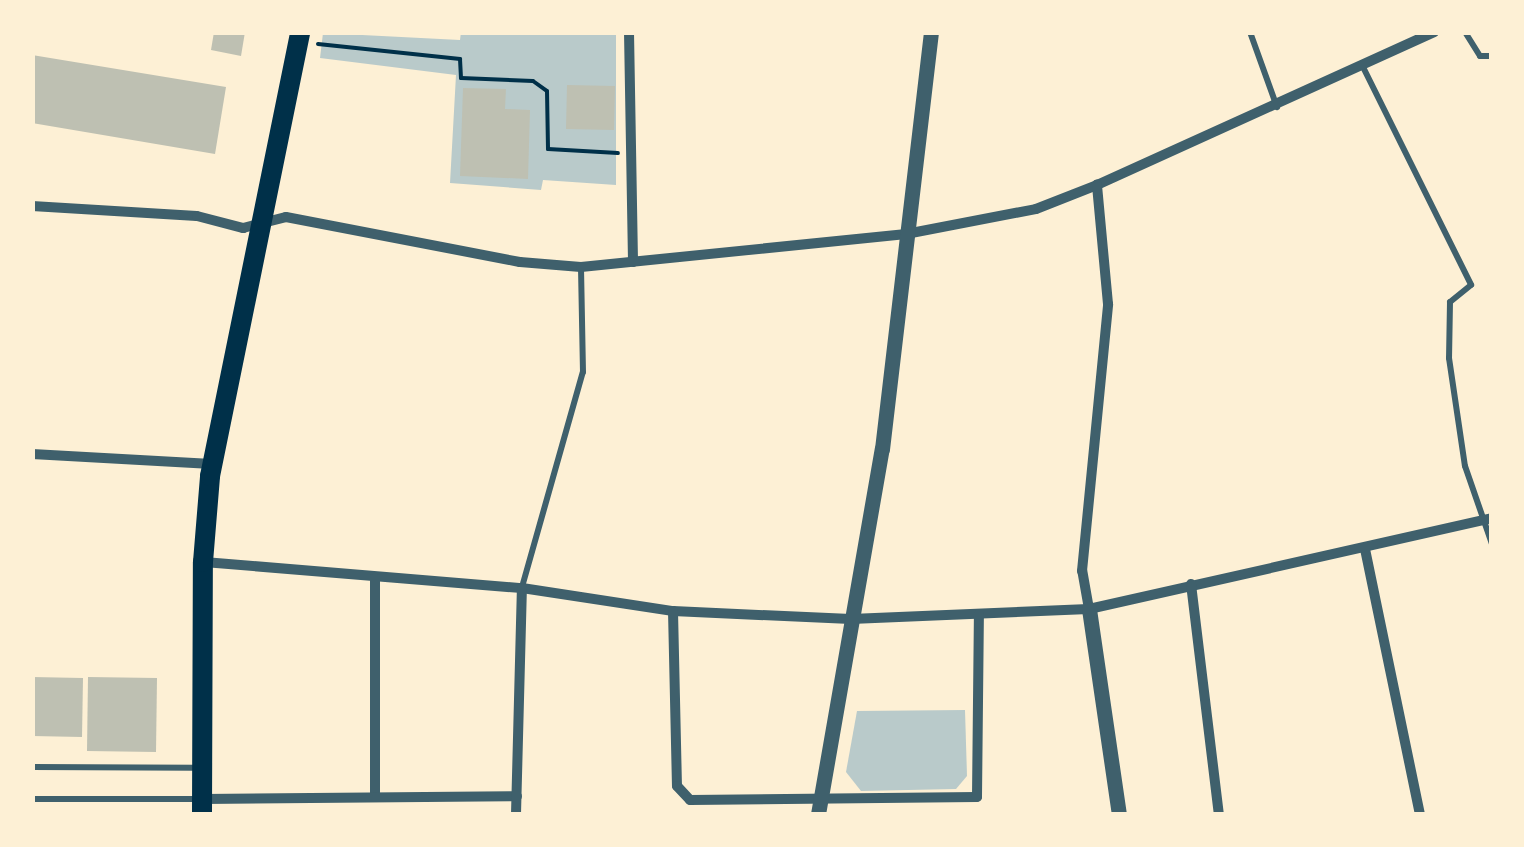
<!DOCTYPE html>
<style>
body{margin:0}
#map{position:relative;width:1524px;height:847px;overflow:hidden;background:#fdf0d5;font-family:Ubuntu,sans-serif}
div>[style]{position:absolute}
.green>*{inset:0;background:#b9caca}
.building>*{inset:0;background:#bec0b2}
.path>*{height:4px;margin:-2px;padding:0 2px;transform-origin:2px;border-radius:2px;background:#003049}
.service>*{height:6px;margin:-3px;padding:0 3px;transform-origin:3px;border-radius:3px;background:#3f606c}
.minor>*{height:10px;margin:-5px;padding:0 5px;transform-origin:5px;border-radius:5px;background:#3f606c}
.tertiary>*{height:15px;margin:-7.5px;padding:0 7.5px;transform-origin:7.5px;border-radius:7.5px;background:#3f606c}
.trunk>*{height:20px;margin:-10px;padding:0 10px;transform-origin:10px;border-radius:10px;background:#003049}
span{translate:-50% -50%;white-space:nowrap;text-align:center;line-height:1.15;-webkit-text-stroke:10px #fdf0d5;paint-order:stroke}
.frame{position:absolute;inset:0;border:35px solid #fdf0d5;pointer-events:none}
</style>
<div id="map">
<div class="green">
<i style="clip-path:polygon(461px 32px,616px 33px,616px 185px,543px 180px,541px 190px,450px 183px,456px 75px,320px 58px,323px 33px,460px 40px)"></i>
<i style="clip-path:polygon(965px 710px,967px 776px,956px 789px,861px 791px,846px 772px,857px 711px)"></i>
</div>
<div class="building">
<i style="clip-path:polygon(214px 32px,245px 32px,241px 56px,211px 50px)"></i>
<i style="clip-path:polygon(32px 55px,226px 87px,215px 154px,32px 123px)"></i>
<i style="clip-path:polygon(567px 85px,615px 86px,614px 130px,566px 129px)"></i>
<i style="clip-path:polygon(463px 88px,506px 89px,505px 109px,530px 110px,528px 179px,460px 176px)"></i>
<i style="clip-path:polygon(32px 677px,83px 678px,82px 737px,32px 736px)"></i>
<i style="clip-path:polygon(88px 677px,157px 678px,156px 752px,87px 751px)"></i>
</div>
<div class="path">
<i style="left:318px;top:44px;width:143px;rotate:6deg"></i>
<i style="left:460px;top:59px;width:19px;rotate:87deg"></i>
<i style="left:461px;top:78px;width:72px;rotate:2.4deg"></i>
<i style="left:533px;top:81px;width:17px;rotate:36deg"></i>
<i style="left:547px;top:91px;width:58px;rotate:89deg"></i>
<i style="left:548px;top:149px;width:70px;rotate:3.3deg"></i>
</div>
<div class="service">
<i style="left:1250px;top:32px;width:80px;rotate:70.2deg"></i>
<i style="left:1465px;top:32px;width:28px;rotate:58deg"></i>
<i style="left:1480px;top:56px;width:12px"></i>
<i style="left:1364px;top:69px;width:241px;rotate:63.6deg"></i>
<i style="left:1471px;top:285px;width:27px;rotate:141deg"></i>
<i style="left:1450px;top:302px;width:56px;rotate:91deg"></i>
<i style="left:1449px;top:358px;width:109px;rotate:81.6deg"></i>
<i style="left:1465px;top:466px;width:83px;rotate:70.9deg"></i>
<i style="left:522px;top:587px;width:223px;rotate:-74.2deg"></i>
<i style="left:583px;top:372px;width:104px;rotate:-91.1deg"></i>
<i style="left:32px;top:767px;width:164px;rotate:0.3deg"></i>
<i style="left:32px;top:799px;width:164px"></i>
</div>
<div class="minor">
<i style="left:629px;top:32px;width:230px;rotate:89deg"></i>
<i style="left:32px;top:206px;width:165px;rotate:3.5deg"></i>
<i style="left:197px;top:216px;width:48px;rotate:14.6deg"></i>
<i style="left:243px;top:228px;width:44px;rotate:-14.3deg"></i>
<i style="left:286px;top:217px;width:238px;rotate:10.9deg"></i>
<i style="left:520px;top:262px;width:61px;rotate:4.7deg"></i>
<i style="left:581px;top:267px;width:327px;rotate:-5.8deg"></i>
<i style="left:906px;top:234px;width:132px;rotate:-10.9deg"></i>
<i style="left:1036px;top:209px;width:66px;rotate:-21.5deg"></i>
<i style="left:1097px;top:185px;width:370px;rotate:-24.4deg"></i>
<i style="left:32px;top:454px;width:180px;rotate:3.2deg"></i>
<i style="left:1365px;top:549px;width:271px;rotate:78.3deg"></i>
<i style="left:204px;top:562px;width:319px;rotate:4.7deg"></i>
<i style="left:522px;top:588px;width:153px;rotate:8.7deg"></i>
<i style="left:673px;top:611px;width:178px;rotate:2.6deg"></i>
<i style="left:851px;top:619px;width:238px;rotate:-2.4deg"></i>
<i style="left:1089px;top:609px;width:413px;rotate:-12.7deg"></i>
<i style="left:1191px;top:584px;width:232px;rotate:83.1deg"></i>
<i style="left:1089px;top:609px;width:39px;rotate:-100deg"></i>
<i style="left:1082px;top:571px;width:268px;rotate:-84.4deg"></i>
<i style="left:1108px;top:304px;width:120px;rotate:-95.3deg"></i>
<i style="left:673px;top:611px;width:175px;rotate:88.7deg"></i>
<i style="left:677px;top:786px;width:19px;rotate:47deg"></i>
<i style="left:690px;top:800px;width:287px;rotate:-0.6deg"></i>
<i style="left:977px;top:797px;width:183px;rotate:-89.4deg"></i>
<i style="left:375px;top:796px;width:218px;rotate:-90deg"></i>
<i style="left:203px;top:799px;width:314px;rotate:-0.5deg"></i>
<i style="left:516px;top:814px;width:226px;rotate:-88.5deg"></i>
</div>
<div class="tertiary">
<i style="left:1089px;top:609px;width:207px;rotate:81.7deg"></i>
<i style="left:818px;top:814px;width:371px;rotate:-80.1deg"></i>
<i style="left:882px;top:449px;width:420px;rotate:-83.3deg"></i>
</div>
<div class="trunk">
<i style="left:202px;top:814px;width:252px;rotate:-89.8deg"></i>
<i style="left:203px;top:562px;width:86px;rotate:-85.3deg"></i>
<i style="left:210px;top:476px;width:453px;rotate:-78.5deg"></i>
</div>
<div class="frame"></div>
</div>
